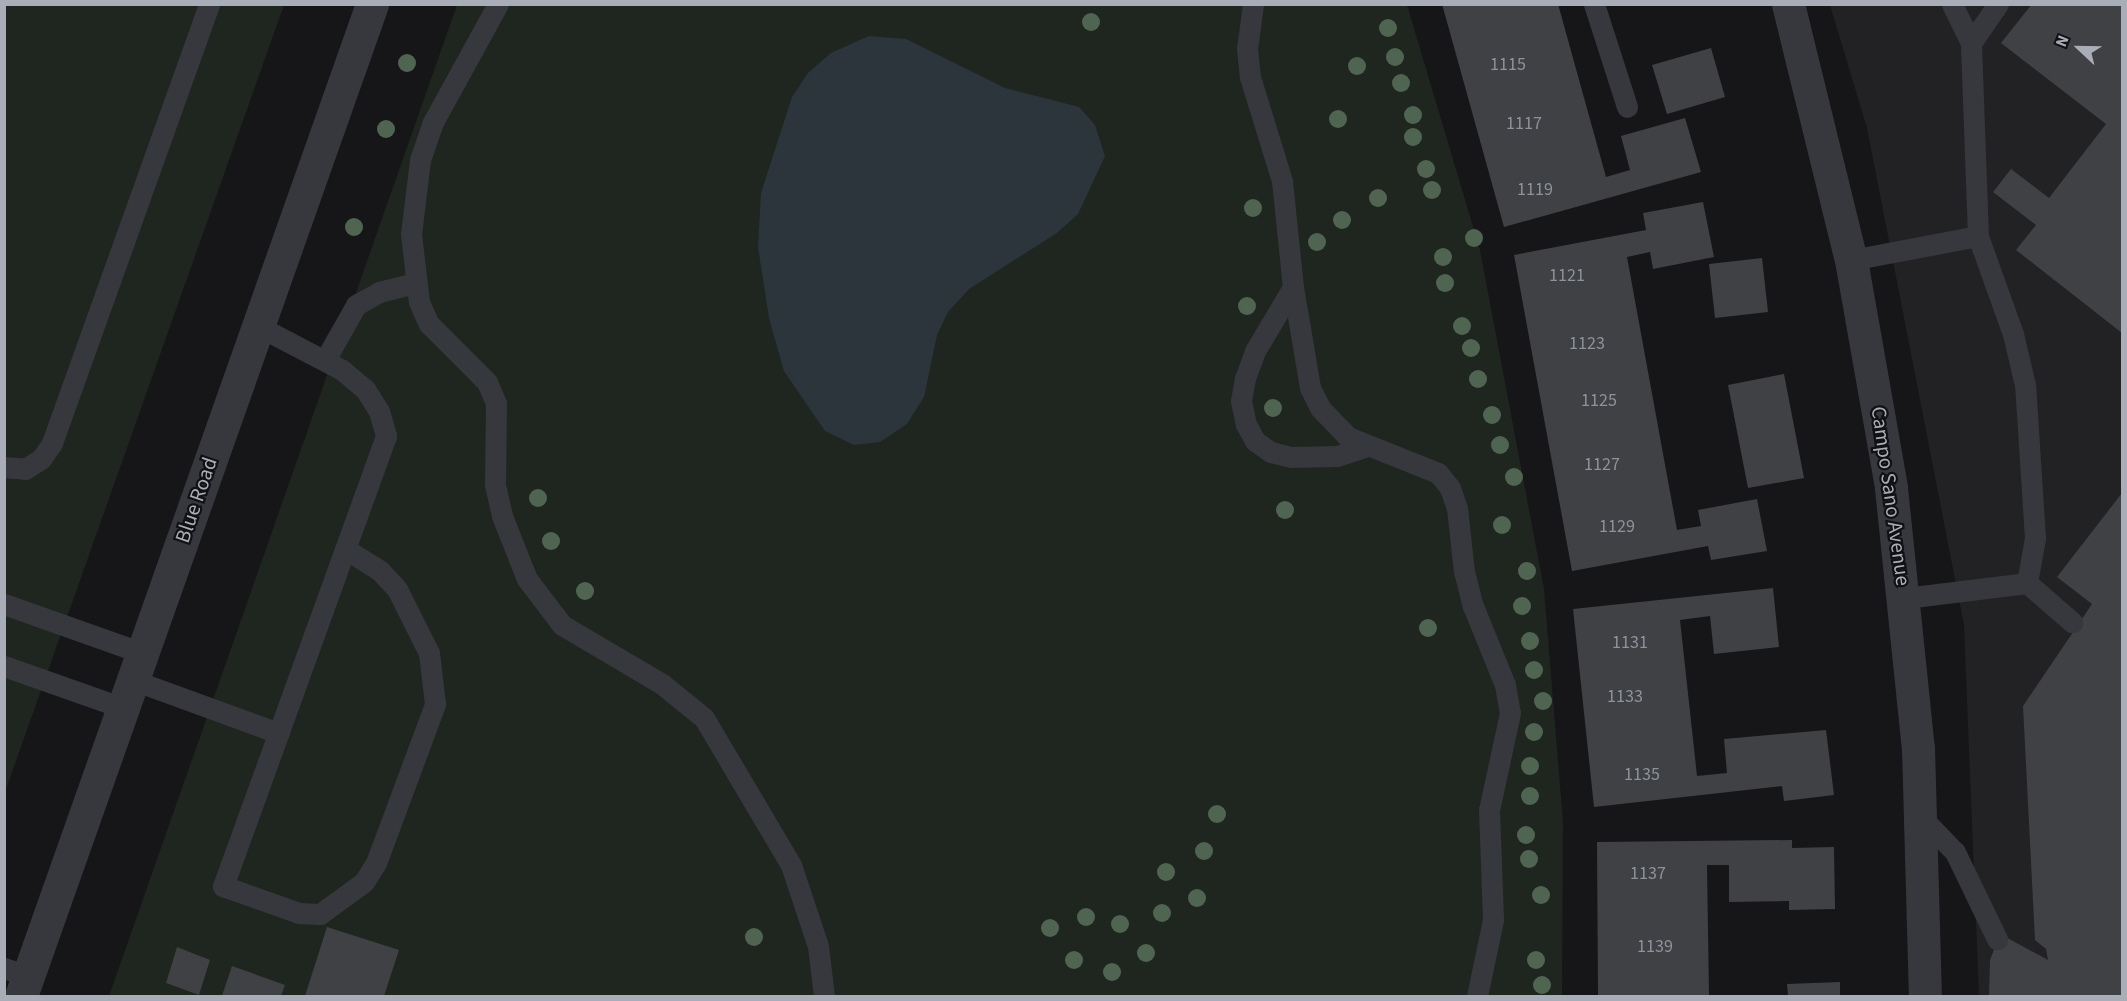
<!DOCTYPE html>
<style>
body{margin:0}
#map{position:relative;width:2127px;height:1001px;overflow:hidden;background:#161618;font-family:"Source Sans 3",sans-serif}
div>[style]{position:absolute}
.built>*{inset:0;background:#222225}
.green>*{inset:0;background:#1e261f}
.water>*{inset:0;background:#2c353c}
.building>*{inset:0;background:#404145}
.service>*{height:21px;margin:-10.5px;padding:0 10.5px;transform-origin:10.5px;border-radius:10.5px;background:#37383d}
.tertiary>*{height:33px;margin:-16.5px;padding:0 16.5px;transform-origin:16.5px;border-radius:16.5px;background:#37383d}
.trees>*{width:18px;height:18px;margin:-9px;border-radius:50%;background:#506452}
span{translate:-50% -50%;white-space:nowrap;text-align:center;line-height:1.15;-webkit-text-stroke:4.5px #111113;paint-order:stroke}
.number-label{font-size:18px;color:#8e929b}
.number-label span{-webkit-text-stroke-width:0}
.street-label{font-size:21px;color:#a8adb8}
.frame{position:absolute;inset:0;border:6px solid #a8adb8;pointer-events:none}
.north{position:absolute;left:2049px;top:18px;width:60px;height:60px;-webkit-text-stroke:4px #111113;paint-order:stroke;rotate:292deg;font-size:16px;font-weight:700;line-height:24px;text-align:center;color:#a8adb8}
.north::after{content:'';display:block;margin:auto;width:21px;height:27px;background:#a8adb8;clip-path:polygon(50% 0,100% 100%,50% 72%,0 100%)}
</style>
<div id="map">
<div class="built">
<i style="clip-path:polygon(1830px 5px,2122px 5px,2122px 996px,1979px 996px,1964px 625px,1867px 128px)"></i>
</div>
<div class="green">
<i style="clip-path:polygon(5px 5px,284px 5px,5px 792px)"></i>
<i style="clip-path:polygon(457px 5px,1407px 5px,1480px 250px,1544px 589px,1563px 822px,1562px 996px,109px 996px)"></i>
</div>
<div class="water">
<i style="clip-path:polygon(869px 36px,906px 39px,1005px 88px,1079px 107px,1095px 125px,1105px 156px,1078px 214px,1057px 233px,969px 289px,948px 312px,937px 335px,924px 397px,907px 424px,880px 442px,854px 445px,825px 431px,784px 371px,769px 318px,758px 247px,761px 193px,792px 97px,808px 73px,831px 53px)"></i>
</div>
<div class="building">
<i style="clip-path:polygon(1442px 4px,1558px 4px,1606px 177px,1630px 170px,1621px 136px,1685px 118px,1701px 172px,1504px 227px)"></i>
<i style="clip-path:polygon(2032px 4px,2122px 4px,2122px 333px,2016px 250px,2036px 225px,1993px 192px,2011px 169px,2049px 198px,2106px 124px,2001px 43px)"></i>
<i style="clip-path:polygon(1711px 48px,1725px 97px,1667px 114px,1652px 65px)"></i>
<i style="clip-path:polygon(1703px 202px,1714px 257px,1653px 269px,1650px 252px,1627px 257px,1677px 530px,1701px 526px,1698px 510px,1757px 499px,1767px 551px,1711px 560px,1708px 546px,1572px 571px,1514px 255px,1646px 230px,1643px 213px)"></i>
<i style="clip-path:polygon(1762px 258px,1768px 312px,1715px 318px,1709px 264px)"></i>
<i style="clip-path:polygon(1784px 374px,1804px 478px,1748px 488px,1728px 385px)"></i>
<i style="clip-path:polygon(2122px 493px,2122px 996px,1989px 996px,1990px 960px,2000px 934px,2048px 960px,2046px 949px,2035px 940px,2023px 706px,2092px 604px,2057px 577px)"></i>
<i style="clip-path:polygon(1773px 588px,1779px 647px,1714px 654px,1710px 616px,1680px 620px,1697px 776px,1727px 773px,1724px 739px,1826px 730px,1834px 795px,1784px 801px,1782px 786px,1594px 807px,1573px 609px)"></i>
<i style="clip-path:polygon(1792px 840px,1792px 848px,1834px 847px,1835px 909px,1789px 910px,1789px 901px,1729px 902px,1729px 865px,1707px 865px,1709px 996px,1598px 996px,1597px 842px)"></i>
<i style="clip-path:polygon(327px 927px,399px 950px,384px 996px,305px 996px)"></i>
<i style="clip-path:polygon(177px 947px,210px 960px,199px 995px,166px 983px)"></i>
<i style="clip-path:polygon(232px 966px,285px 985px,281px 996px,222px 996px)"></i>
<i style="clip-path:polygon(1840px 982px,1840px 996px,1788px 996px,1787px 984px)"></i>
</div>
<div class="service">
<i style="left:498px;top:4px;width:135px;rotate:118.8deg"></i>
<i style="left:433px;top:122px;width:40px;rotate:108.9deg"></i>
<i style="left:420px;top:160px;width:75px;rotate:96.9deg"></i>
<i style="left:411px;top:234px;width:68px;rotate:83.3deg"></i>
<i style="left:419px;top:302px;width:24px;rotate:66deg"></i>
<i style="left:429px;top:324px;width:82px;rotate:45deg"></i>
<i style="left:487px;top:382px;width:23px;rotate:67deg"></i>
<i style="left:496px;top:403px;width:82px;rotate:90.7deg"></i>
<i style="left:495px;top:485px;width:32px;rotate:77deg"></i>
<i style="left:502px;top:516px;width:68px;rotate:68.4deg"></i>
<i style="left:527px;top:579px;width:58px;rotate:52.7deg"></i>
<i style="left:562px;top:625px;width:116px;rotate:30.5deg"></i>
<i style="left:662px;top:684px;width:54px;rotate:39deg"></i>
<i style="left:704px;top:718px;width:171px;rotate:59.4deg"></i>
<i style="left:791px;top:865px;width:85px;rotate:71.6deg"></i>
<i style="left:818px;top:946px;width:50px;rotate:83.2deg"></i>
<i style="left:1253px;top:4px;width:45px;rotate:97.6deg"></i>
<i style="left:1247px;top:49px;width:28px;rotate:84deg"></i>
<i style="left:1250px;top:77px;width:109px;rotate:72.9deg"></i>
<i style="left:1282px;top:181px;width:107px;rotate:84.1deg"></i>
<i style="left:1293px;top:287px;width:102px;rotate:80.4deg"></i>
<i style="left:1310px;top:388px;width:22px;rotate:63deg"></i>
<i style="left:1320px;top:408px;width:40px;rotate:46deg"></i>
<i style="left:1348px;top:437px;width:97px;rotate:21.8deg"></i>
<i style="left:1438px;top:473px;width:19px;rotate:51deg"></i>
<i style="left:1450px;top:488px;width:21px;rotate:71deg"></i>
<i style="left:1457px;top:508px;width:63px;rotate:83.7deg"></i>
<i style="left:1464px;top:571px;width:36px;rotate:76deg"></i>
<i style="left:1473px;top:606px;width:85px;rotate:67.9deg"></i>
<i style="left:1505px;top:685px;width:28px;rotate:80deg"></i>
<i style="left:1510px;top:713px;width:99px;rotate:102.2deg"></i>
<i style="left:1489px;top:810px;width:110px;rotate:87.9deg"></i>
<i style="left:1493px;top:920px;width:78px;rotate:101.9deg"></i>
<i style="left:1594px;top:4px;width:108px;rotate:72.2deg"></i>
<i style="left:1971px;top:43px;width:47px;rotate:-55.3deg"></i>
<i style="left:1851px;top:260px;width:129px;rotate:-10.7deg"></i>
<i style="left:1978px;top:236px;width:193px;rotate:-92.1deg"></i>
<i style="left:1971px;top:43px;width:43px;rotate:-116deg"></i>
<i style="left:1293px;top:287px;width:74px;rotate:120.7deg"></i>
<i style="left:1255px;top:351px;width:29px;rotate:110deg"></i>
<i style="left:1245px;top:378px;width:23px;rotate:100deg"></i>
<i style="left:1241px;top:401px;width:24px;rotate:78deg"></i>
<i style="left:1246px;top:424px;width:19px;rotate:62deg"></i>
<i style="left:1255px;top:441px;width:19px;rotate:35deg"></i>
<i style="left:1271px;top:452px;width:21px;rotate:14deg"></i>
<i style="left:1291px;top:457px;width:46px;rotate:-1.2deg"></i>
<i style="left:1337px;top:456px;width:28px;rotate:-18deg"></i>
<i style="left:258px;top:326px;width:95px;rotate:27.6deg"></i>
<i style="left:342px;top:370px;width:30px;rotate:40deg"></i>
<i style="left:365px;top:389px;width:26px;rotate:58deg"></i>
<i style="left:379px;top:411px;width:26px;rotate:74deg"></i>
<i style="left:386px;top:436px;width:479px;rotate:109.9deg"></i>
<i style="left:223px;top:886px;width:81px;rotate:19.6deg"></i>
<i style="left:299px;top:913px;width:21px;rotate:3deg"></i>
<i style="left:320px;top:914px;width:54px;rotate:-36deg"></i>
<i style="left:364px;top:882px;width:22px;rotate:-58deg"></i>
<i style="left:376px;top:863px;width:170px;rotate:-69.6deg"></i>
<i style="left:435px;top:704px;width:51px;rotate:-96.7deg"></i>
<i style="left:429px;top:653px;width:72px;rotate:-116.6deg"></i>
<i style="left:397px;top:589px;width:26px;rotate:-133deg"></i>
<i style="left:379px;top:570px;width:38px;rotate:-148deg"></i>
<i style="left:325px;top:360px;width:63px;rotate:-60.6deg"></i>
<i style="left:356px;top:305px;width:26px;rotate:-29deg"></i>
<i style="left:379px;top:292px;width:37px;rotate:-14deg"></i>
<i style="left:4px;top:467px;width:21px;rotate:5deg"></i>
<i style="left:25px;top:469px;width:19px;rotate:-32deg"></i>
<i style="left:41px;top:459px;width:19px;rotate:-55deg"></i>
<i style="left:52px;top:443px;width:466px;rotate:-70.3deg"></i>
<i style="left:2027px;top:583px;width:60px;rotate:40.9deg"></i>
<i style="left:1905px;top:598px;width:123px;rotate:-7deg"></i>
<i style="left:2027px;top:583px;width:46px;rotate:-79.9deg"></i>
<i style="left:2035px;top:538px;width:153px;rotate:-93.7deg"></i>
<i style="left:2025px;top:385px;width:52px;rotate:-103.2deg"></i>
<i style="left:2013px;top:334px;width:104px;rotate:-109.7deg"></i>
<i style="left:4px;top:604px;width:146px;rotate:19.5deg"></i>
<i style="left:4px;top:666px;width:126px;rotate:19.4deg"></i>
<i style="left:133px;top:680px;width:155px;rotate:20deg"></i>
<i style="left:1922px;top:818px;width:47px;rotate:45.9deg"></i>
<i style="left:1955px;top:852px;width:97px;rotate:64.2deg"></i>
<i style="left:4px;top:968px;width:24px;rotate:19deg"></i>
</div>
<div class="tertiary">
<i style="left:1788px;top:4px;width:264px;rotate:76.2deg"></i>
<i style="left:1851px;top:260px;width:231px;rotate:80deg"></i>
<i style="left:1891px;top:488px;width:261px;rotate:84.1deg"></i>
<i style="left:1918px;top:748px;width:248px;rotate:88.4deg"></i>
<i style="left:21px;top:996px;width:1052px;rotate:-70.51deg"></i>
</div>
<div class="trees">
<i style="left:1091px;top:22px"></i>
<i style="left:1388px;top:28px"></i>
<i style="left:1395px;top:57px"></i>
<i style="left:407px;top:63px"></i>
<i style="left:1357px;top:66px"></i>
<i style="left:1401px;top:83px"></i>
<i style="left:1413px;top:115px"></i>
<i style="left:1338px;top:119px"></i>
<i style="left:386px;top:129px"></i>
<i style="left:1413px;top:137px"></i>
<i style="left:1426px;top:169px"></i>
<i style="left:1432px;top:190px"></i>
<i style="left:1378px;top:198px"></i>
<i style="left:1253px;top:208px"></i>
<i style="left:1342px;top:220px"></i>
<i style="left:354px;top:227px"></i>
<i style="left:1474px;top:238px"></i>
<i style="left:1317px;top:242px"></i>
<i style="left:1443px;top:257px"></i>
<i style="left:1445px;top:283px"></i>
<i style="left:1247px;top:306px"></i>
<i style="left:1462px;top:326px"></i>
<i style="left:1471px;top:348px"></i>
<i style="left:1478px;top:379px"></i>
<i style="left:1273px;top:408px"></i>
<i style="left:1492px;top:415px"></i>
<i style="left:1500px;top:445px"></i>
<i style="left:1514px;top:477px"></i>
<i style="left:538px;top:498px"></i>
<i style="left:1285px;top:510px"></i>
<i style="left:1502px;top:525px"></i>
<i style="left:551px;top:541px"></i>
<i style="left:1527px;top:571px"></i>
<i style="left:585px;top:591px"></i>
<i style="left:1522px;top:606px"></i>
<i style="left:1428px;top:628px"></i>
<i style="left:1530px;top:641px"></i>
<i style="left:1534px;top:670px"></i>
<i style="left:1543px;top:701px"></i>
<i style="left:1534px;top:732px"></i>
<i style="left:1530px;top:766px"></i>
<i style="left:1530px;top:796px"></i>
<i style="left:1217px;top:814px"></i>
<i style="left:1526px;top:835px"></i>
<i style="left:1204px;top:851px"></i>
<i style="left:1529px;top:859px"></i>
<i style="left:1166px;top:872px"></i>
<i style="left:1541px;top:895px"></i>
<i style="left:1197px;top:898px"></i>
<i style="left:1162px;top:913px"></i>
<i style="left:1086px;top:917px"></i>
<i style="left:1120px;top:924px"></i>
<i style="left:1050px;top:928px"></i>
<i style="left:754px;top:937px"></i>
<i style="left:1146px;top:953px"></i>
<i style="left:1074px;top:960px"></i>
<i style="left:1536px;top:960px"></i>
<i style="left:1112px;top:972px"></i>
<i style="left:1542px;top:985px"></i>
</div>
<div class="number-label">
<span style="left:1508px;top:65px">1115</span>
<span style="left:1524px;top:124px">1117</span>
<span style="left:1535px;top:190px">1119</span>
<span style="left:1567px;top:276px">1121</span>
<span style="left:1587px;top:344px">1123</span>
<span style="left:1599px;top:401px">1125</span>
<span style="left:1602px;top:465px">1127</span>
<span style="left:1617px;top:527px">1129</span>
<span style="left:1630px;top:643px">1131</span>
<span style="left:1625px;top:697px">1133</span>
<span style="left:1642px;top:775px">1135</span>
<span style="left:1648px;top:874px">1137</span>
<span style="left:1655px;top:947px">1139</span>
</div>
<div class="street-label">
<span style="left:1891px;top:496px;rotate:82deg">Campo Sano Avenue</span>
<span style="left:196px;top:500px;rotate:-71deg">Blue Road</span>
</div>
<div class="frame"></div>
<div class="north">N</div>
</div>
